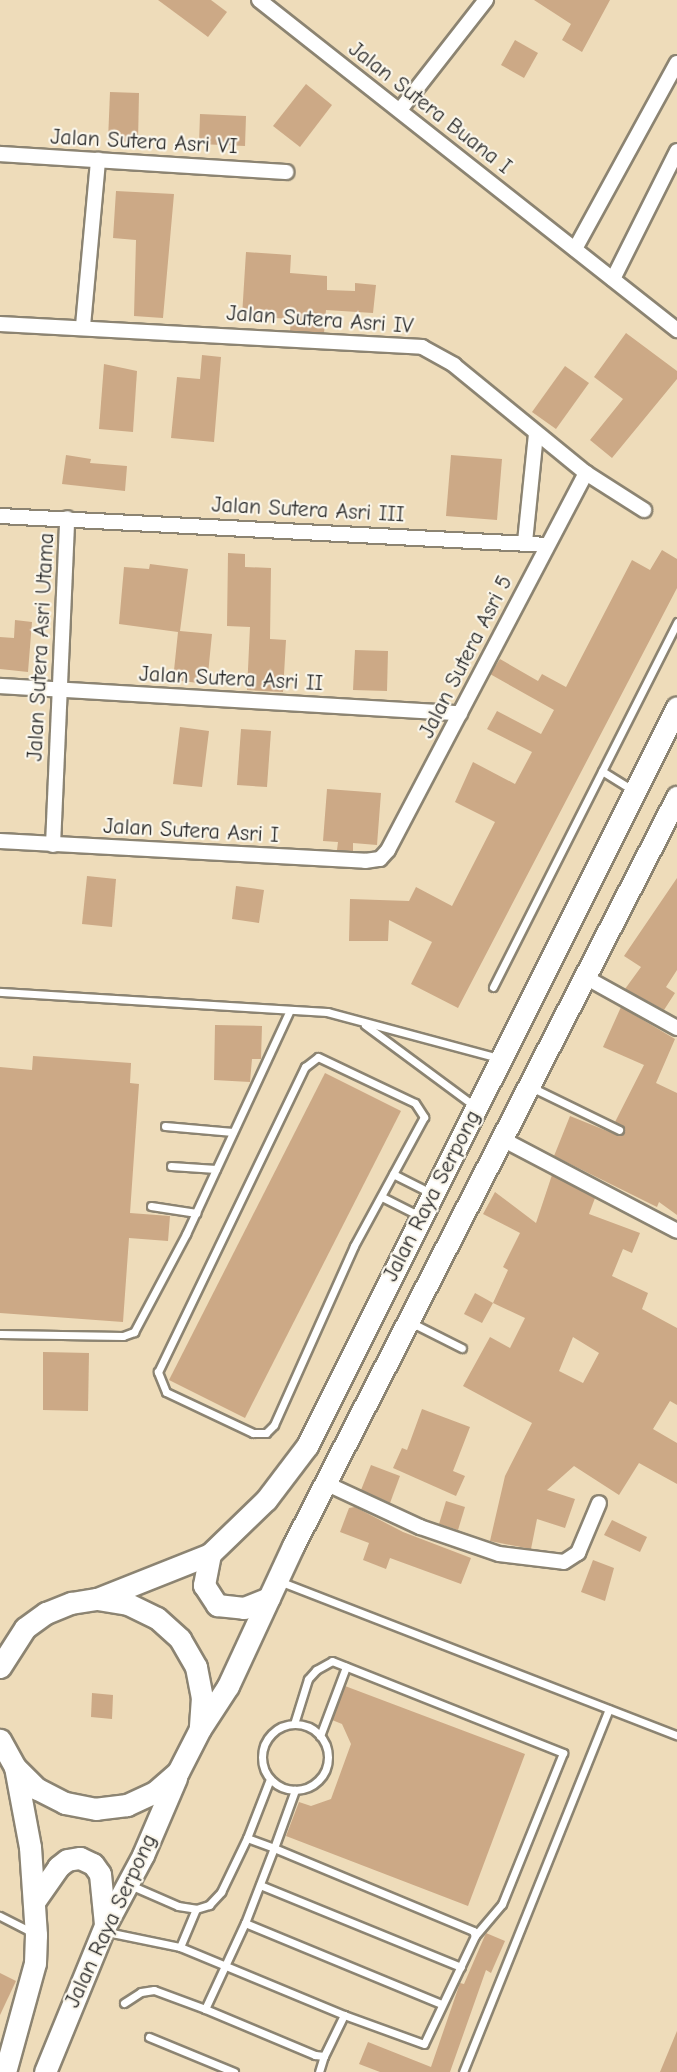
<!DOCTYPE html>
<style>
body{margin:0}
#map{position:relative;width:677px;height:2072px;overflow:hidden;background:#eedcba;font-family:"Comic Neue",sans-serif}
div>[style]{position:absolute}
.building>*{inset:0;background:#cca986}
.roads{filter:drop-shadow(2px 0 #8c8472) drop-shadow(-2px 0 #8c8472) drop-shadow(0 2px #8c8472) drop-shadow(0 -2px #8c8472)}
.service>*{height:7px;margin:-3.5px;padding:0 3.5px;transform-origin:3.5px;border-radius:3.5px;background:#fff}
.service>.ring{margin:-3.5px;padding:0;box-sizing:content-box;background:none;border:7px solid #fff;border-radius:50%}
.minor>*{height:14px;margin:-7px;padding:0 7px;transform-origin:7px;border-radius:7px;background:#fff}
.primary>*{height:21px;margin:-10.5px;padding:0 10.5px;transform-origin:10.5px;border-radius:10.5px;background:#fff}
span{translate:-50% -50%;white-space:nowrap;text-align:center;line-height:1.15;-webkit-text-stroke:4.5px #fbf7ec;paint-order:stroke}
.street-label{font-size:22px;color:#2b2b2b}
</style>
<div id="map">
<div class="building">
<i style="clip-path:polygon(158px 0,211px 0,227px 12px,208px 37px)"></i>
<i style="clip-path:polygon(534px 0,610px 0,582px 52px,562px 40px,571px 24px)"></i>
<i style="clip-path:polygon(515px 40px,538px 53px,524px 78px,501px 65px)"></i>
<i style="clip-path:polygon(306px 84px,332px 105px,300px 147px,273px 126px)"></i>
<i style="clip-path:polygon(110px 92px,139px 93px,138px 142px,108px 141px)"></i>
<i style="clip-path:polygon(200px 114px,246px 116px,245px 146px,199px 144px)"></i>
<i style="clip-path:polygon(116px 191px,174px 194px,163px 318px,134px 316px,136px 240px,113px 238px)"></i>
<i style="clip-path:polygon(246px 252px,291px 255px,290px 273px,327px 276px,327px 290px,355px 291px,355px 283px,376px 285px,373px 313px,326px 310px,324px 333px,290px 331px,291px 319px,242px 316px)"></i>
<i style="clip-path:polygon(626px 333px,677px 371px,677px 379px,612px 458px,590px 440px,623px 399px,594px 377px)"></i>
<i style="clip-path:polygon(202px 355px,221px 357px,214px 442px,171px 438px,177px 377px,200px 379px)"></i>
<i style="clip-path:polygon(104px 364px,137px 371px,133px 432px,99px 429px)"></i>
<i style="clip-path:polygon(565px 366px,589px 383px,556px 429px,532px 412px)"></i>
<i style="clip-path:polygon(66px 455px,91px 459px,90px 463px,127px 466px,125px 491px,62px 484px)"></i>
<i style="clip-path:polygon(451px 455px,502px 459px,497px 520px,446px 516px)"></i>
<i style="clip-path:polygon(662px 550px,677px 559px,677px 588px,458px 1008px,411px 984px,432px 942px,389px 920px,388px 941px,349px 941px,350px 899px,409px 901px,416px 887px,452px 906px,495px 822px,455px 802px,473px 762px,515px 784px,532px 752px,487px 729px,497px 711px,541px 734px,554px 710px,490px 674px,500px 659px,538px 681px,542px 674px,566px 687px,632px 560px,650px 570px)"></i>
<i style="clip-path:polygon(228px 553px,245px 554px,245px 567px,271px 568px,270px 639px,286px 640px,283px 692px,247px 690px,250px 627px,227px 626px)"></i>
<i style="clip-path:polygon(150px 564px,188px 569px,180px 631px,212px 634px,207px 684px,173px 680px,178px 632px,119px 624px,124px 567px,149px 569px)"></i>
<i style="clip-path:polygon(15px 620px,32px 622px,28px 672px,0 669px,0 637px,14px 638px)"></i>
<i style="clip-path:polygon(355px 650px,388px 651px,387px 691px,353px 690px)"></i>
<i style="clip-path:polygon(180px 727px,209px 731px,202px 787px,173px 784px)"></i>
<i style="clip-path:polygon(241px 729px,271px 731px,267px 787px,237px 785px)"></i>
<i style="clip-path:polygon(327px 789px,381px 793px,377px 845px,353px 843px,353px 851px,337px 850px,338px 842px,323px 841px)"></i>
<i style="clip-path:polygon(87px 876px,116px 879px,112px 927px,82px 924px)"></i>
<i style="clip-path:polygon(677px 878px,677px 970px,666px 987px,675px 993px,664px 1010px,625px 989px,641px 967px,624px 956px)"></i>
<i style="clip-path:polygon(236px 886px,264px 890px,259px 923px,232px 919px)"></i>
<i style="clip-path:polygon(621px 1007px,675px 1039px,656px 1083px,677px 1093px,677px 1215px,659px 1202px,657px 1207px,554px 1156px,570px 1116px,617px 1135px,624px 1132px,615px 1122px,644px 1065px,603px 1047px)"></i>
<i style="clip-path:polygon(215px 1025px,262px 1026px,261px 1059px,252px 1059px,250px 1082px,214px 1080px)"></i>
<i style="clip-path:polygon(33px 1056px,131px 1063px,130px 1083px,139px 1084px,130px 1213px,170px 1216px,168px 1241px,129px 1238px,123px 1322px,0 1313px,0 1067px,32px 1070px)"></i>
<i style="clip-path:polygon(325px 1073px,401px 1111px,245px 1418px,169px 1380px)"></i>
<i style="clip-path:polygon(evenodd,552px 1175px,595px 1198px,589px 1214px,640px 1233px,632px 1253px,623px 1249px,612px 1276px,648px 1293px,642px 1309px,677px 1328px,677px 1405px,670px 1401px,653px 1429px,677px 1443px,677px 1484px,639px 1463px,619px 1495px,574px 1466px,547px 1490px,575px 1499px,565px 1528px,537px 1519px,531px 1549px,490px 1541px,505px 1476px,532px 1423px,463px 1386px,490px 1337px,510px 1348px,525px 1318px,493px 1303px,508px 1270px,503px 1267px,520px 1233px,483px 1214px,495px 1192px,536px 1223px,552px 1175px,573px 1337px,599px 1353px,583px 1383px,559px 1371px,573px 1337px)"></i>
<i style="clip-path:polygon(475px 1293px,493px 1303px,482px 1323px,464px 1314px)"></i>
<i style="clip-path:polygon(43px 1352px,89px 1353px,88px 1411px,43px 1410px)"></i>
<i style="clip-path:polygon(422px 1409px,470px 1427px,453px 1471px,465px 1476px,456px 1496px,393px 1468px,402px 1448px,407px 1450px)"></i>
<i style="clip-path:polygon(371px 1465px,400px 1476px,390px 1503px,361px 1490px)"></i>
<i style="clip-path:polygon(446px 1501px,465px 1507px,458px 1530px,439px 1524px)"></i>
<i style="clip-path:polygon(355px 1507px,403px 1532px,471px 1558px,461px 1584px,390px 1558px,386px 1569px,363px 1560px,369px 1543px,340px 1532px,349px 1508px)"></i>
<i style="clip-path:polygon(612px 1520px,647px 1537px,640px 1552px,604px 1535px)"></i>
<i style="clip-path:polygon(593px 1560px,614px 1568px,605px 1601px,581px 1592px)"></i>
<i style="clip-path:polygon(345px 1686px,525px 1754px,468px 1906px,286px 1836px,299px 1802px,311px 1806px,331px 1799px,351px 1744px,342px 1724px,332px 1720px)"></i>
<i style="clip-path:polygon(92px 1693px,113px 1695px,112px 1719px,91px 1717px)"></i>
<i style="clip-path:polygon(486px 1933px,505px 1941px,491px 1973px,486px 1970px,450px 2072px,380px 2072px,359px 2064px,368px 2042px,431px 2067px,460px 1983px,464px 1984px)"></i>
<i style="clip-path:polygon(0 1973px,16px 1981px,0 2015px)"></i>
<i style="clip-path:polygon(677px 2031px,677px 2072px,660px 2072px)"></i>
</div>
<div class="roads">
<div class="service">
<i style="left:602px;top:771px;width:36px;rotate:32deg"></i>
<i style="left:493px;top:987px;width:409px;rotate:-63.2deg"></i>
<i style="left:0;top:992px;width:328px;rotate:3.5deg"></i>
<i style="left:327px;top:1012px;width:178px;rotate:15deg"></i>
<i style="left:365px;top:1025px;width:134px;rotate:36.5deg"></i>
<i style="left:318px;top:1057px;width:107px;rotate:25.4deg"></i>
<i style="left:415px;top:1103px;width:17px;rotate:57deg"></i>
<i style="left:424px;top:1117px;width:147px;rotate:118.5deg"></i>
<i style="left:354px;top:1246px;width:196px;rotate:114.1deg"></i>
<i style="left:274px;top:1425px;width:11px;rotate:135deg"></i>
<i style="left:266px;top:1433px;width:13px;rotate:180deg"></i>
<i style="left:253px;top:1433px;width:96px;rotate:-154.8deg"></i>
<i style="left:166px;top:1392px;width:22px;rotate:-112deg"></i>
<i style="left:158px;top:1372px;width:339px;rotate:-64.3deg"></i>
<i style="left:305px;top:1067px;width:16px;rotate:-38deg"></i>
<i style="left:531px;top:1087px;width:98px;rotate:26deg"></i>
<i style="left:165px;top:1126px;width:68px;rotate:5deg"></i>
<i style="left:171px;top:1166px;width:45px;rotate:3.8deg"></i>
<i style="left:393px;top:1174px;width:42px;rotate:26.6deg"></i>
<i style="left:382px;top:1197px;width:42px;rotate:26.6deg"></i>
<i style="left:151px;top:1206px;width:46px;rotate:8.8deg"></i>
<i style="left:410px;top:1322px;width:58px;rotate:26.6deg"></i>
<i style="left:0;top:1334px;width:123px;rotate:0.9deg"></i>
<i style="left:123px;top:1336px;width:12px;rotate:-20deg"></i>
<i style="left:134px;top:1332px;width:111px;rotate:-62deg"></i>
<i style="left:186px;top:1234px;width:245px;rotate:-65.1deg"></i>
<i style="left:279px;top:1581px;width:427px;rotate:21.2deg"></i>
<i class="ring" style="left:262px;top:1724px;width:59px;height:59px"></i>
<i style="left:294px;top:1724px;width:47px;rotate:-72.7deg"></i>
<i style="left:308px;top:1679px;width:12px;rotate:-48deg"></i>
<i style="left:316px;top:1670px;width:18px;rotate:-29deg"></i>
<i style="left:332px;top:1661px;width:249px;rotate:21.7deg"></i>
<i style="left:563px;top:1753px;width:163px;rotate:112deg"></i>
<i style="left:502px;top:1904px;width:42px;rotate:130.2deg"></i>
<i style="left:320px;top:1736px;width:74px;rotate:-69.4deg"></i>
<i style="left:247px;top:1838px;width:29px;rotate:20deg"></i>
<i style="left:274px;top:1848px;width:216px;rotate:22.6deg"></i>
<i style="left:473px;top:1931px;width:5px;rotate:68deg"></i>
<i style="left:475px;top:1936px;width:119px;rotate:115.3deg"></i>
<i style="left:424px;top:2044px;width:85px;rotate:-160.1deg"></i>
<i style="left:344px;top:2015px;width:46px;rotate:116deg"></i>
<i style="left:324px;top:2056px;width:9px;rotate:-174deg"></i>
<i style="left:315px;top:2055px;width:119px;rotate:-157.3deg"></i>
<i style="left:205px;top:2009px;width:95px;rotate:-65.1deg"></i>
<i style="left:245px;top:1923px;width:80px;rotate:-68.9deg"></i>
<i style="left:274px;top:1848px;width:62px;rotate:-70.1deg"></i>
<i style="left:130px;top:1885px;width:52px;rotate:23.6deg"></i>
<i style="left:178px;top:1906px;width:18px;rotate:9deg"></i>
<i style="left:196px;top:1909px;width:14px;rotate:-17deg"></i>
<i style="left:209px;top:1905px;width:18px;rotate:-47deg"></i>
<i style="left:221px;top:1892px;width:60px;rotate:-64.3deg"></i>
<i style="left:247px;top:1838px;width:63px;rotate:-68.7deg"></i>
<i style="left:260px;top:1885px;width:217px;rotate:22.2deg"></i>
<i style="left:0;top:1916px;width:35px;rotate:27deg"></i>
<i style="left:245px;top:1923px;width:213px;rotate:22.4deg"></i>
<i style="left:107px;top:1932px;width:75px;rotate:11.6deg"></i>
<i style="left:180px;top:1947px;width:178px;rotate:22.5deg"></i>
<i style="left:180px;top:1947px;width:41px;rotate:-67.2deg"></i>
<i style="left:124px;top:2003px;width:20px;rotate:-33deg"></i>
<i style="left:141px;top:1992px;width:13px;rotate:-9deg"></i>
<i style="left:154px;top:1990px;width:54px;rotate:20.4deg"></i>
<i style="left:149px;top:2037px;width:92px;rotate:22.4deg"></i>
<i style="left:319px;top:2072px;width:17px;rotate:-73deg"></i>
<i style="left:463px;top:2072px;width:391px;rotate:-68.1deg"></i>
</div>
<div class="minor">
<i style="left:259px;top:0;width:533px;rotate:38.29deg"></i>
<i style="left:400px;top:110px;width:140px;rotate:-52deg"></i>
<i style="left:0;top:154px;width:287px;rotate:3.6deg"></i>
<i style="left:575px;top:249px;width:212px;rotate:-61.3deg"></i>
<i style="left:613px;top:279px;width:143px;rotate:-63.4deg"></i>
<i style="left:0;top:324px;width:423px;rotate:3.1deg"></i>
<i style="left:422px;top:347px;width:37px;rotate:29deg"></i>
<i style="left:454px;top:365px;width:171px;rotate:39.3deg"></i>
<i style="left:586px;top:473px;width:69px;rotate:32.5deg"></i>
<i style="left:83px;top:326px;width:167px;rotate:-84.8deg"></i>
<i style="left:0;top:516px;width:548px;rotate:3.03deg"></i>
<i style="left:525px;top:542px;width:109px;rotate:-84.2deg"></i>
<i style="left:0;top:686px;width:461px;rotate:3.4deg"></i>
<i style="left:0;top:841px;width:366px;rotate:3.1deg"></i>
<i style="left:365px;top:861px;width:15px;rotate:-8deg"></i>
<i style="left:380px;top:859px;width:12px;rotate:-48deg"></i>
<i style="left:388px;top:850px;width:426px;rotate:-62.3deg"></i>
<i style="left:53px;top:845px;width:327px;rotate:-87.5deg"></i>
<i style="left:585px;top:977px;width:105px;rotate:29deg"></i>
<i style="left:504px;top:1140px;width:195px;rotate:27.7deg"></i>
<i style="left:325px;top:1483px;width:105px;rotate:24.9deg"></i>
<i style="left:420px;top:1527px;width:83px;rotate:18.9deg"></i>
<i style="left:499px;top:1554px;width:65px;rotate:7deg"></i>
<i style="left:564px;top:1562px;width:17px;rotate:-33deg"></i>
<i style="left:578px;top:1553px;width:54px;rotate:-67.2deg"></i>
</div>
<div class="primary">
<i style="left:210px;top:1554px;width:32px;rotate:101deg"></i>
<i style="left:204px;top:1585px;width:24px;rotate:57deg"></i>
<i style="left:217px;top:1605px;width:27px;rotate:6deg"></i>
<i style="left:244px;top:1608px;width:27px;rotate:-22deg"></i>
<i style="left:97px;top:1599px;width:122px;rotate:-21.7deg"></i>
<i style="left:210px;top:1554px;width:78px;rotate:-44deg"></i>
<i style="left:266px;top:1500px;width:68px;rotate:-52.8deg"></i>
<i style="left:307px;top:1446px;width:826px;rotate:-63.4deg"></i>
<i style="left:0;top:1667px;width:46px;rotate:-57.3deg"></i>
<i style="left:25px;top:1628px;width:26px;rotate:-36deg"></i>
<i style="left:46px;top:1613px;width:27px;rotate:-22deg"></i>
<i style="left:71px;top:1603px;width:26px;rotate:-9deg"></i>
<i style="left:97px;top:1599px;width:31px;rotate:9deg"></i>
<i style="left:128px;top:1604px;width:32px;rotate:26deg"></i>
<i style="left:157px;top:1618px;width:31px;rotate:42deg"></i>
<i style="left:180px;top:1639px;width:32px;rotate:60deg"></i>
<i style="left:196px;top:1667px;width:31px;rotate:79deg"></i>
<i style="left:202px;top:1697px;width:32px;rotate:94deg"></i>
<i style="left:200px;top:1729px;width:48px;rotate:117.1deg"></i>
<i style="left:178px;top:1772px;width:30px;rotate:139deg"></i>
<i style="left:155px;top:1792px;width:31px;rotate:155deg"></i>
<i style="left:127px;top:1805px;width:31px;rotate:173deg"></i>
<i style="left:96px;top:1809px;width:32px;rotate:-169deg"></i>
<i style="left:65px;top:1803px;width:31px;rotate:-153deg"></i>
<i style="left:37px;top:1789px;width:31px;rotate:-135deg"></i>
<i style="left:15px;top:1767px;width:31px;rotate:-119deg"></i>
<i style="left:200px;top:1729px;width:51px;rotate:-56.9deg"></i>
<i style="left:228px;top:1686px;width:154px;rotate:-65.1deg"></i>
<i style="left:293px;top:1546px;width:842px;rotate:-62.86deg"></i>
<i style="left:36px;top:1899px;width:39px;rotate:-55deg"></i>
<i style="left:58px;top:1867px;width:11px;rotate:-38deg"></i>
<i style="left:67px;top:1860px;width:13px;rotate:-9deg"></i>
<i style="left:80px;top:1858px;width:14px;rotate:25deg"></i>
<i style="left:93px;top:1864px;width:12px;rotate:55deg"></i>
<i style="left:100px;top:1874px;width:50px;rotate:84.3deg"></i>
<i style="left:5px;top:2072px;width:113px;rotate:-74.6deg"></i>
<i style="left:35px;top:1963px;width:28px;rotate:-88deg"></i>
<i style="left:36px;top:1935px;width:88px;rotate:-93.9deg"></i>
<i style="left:30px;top:1847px;width:81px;rotate:-100.6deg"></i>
<i style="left:45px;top:2072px;width:158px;rotate:-67.7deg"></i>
<i style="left:105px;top:1926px;width:81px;rotate:-61.8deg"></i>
<i style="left:143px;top:1855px;width:84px;rotate:-66.8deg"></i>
</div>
</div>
<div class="street-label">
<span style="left:430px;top:108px;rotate:38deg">Jalan Sutera Buana I</span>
<span style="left:144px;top:142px;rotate:3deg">Jalan Sutera Asri VI</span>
<span style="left:320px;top:320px;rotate:4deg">Jalan Sutera Asri IV</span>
<span style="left:308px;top:510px;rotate:3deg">Jalan Sutera Asri III</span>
<span style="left:41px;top:647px;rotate:-87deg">Jalan Sutera Asri Utama</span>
<span style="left:466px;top:657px;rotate:-63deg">Jalan Sutera Asri 5</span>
<span style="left:231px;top:679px;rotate:3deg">Jalan Sutera Asri II</span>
<span style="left:191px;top:831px;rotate:3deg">Jalan Sutera Asri I</span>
<span style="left:432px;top:1196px;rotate:-63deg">Jalan Raya Serpong</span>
<span style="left:111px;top:1921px;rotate:-65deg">Jalan Raya Serpong</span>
</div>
</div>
